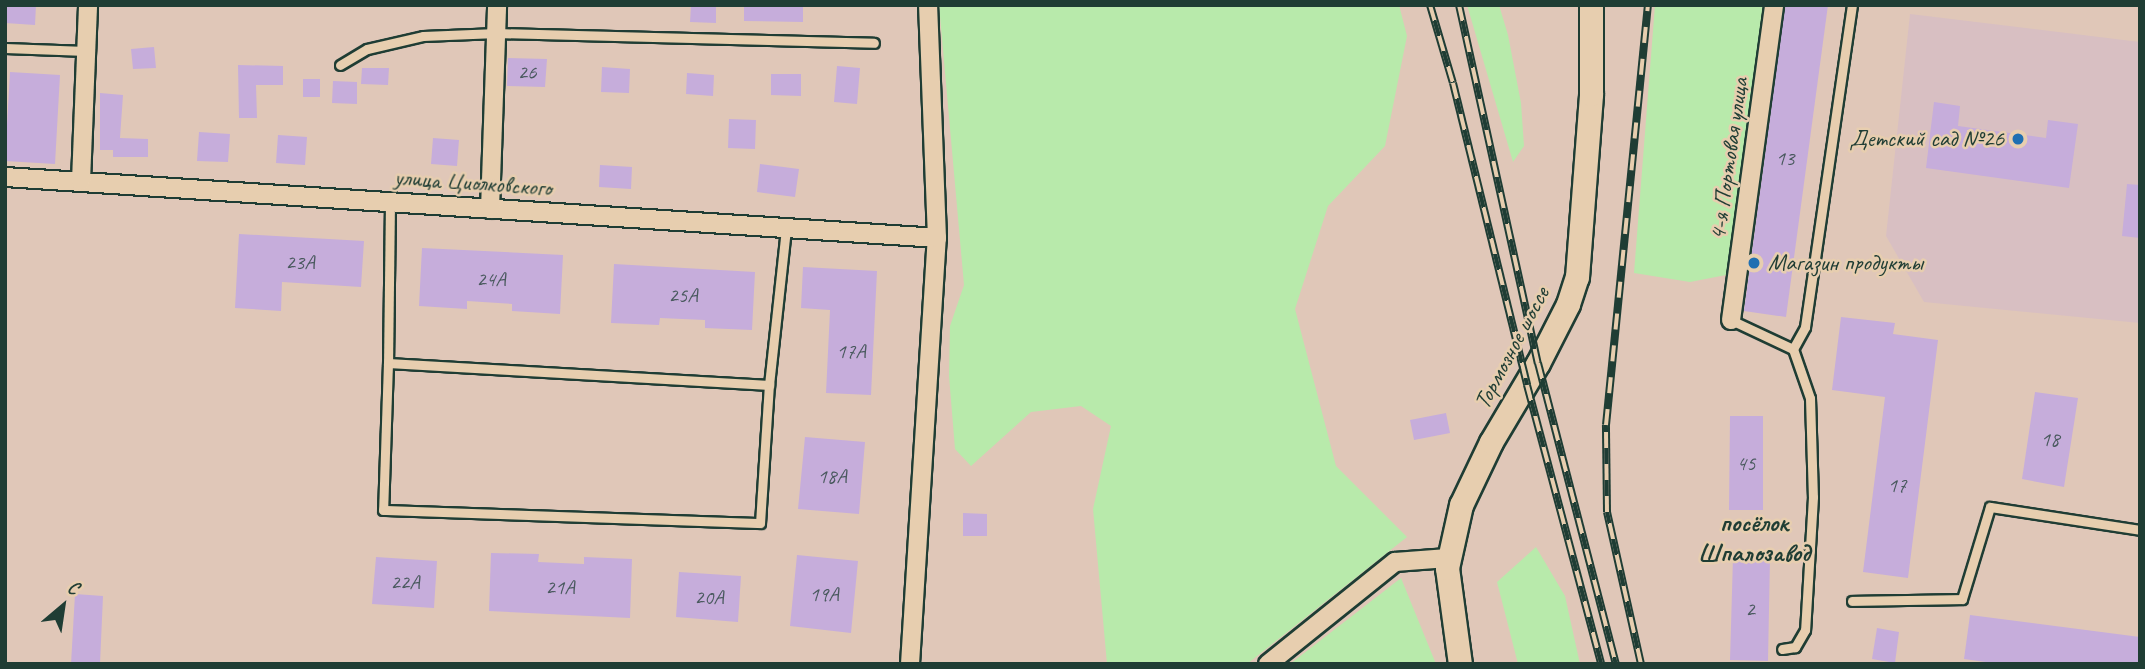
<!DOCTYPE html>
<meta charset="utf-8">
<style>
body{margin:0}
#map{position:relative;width:2145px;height:669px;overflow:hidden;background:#e0c7b8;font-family:Caveat,sans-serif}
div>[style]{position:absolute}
.built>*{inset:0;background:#d8bfc2}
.green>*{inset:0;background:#b8eaab}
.building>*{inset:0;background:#c6addb}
.roads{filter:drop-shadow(2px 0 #1f3d34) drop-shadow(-2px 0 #1f3d34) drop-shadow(0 2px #1f3d34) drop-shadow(0 -2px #1f3d34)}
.service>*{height:9px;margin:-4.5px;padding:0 4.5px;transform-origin:4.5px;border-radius:4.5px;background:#e7ceaf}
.minor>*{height:18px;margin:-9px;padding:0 9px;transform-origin:9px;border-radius:9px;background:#e7ceaf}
.tertiary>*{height:23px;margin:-11.5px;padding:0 11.5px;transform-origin:11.5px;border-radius:11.5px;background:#e7ceaf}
.rail>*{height:8px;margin-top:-4px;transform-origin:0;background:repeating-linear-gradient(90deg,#e7ceaf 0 16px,#1f3d34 0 32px);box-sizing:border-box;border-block:2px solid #1f3d34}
.dots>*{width:19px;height:19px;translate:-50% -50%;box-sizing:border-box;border:4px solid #e7ceaf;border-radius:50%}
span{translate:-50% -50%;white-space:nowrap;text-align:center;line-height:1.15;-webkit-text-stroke:5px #e7ceaf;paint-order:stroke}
.number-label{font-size:21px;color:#49595e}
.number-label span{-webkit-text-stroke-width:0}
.poi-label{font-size:24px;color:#1f3d34}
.right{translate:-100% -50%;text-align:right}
.left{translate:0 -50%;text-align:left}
.street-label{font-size:24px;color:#1f3d34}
.neighbourhood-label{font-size:26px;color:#1f3d34;font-weight:700}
.frame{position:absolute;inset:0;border:7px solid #1f3d34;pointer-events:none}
.north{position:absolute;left:28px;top:571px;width:70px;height:70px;-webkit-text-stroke:5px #e7ceaf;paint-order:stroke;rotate:29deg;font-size:19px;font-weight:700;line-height:28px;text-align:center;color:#1f3d34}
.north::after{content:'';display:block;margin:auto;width:24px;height:32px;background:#1f3d34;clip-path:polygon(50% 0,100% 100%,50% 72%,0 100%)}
</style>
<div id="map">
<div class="built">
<i style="clip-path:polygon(1910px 14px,2140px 42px,2140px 323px,1924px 302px,1886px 236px)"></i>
</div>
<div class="green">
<i style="clip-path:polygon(939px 5px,1399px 5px,1407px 36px,1385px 146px,1328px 206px,1295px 309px,1336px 466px,1407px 537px,1247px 664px,1107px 664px,1093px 509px,1111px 426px,1081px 406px,1031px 412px,971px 466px,955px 449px,949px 376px,950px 326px,964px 285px)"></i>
<i style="clip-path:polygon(1467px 5px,1499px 5px,1508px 35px,1521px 103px,1524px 146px,1513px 162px)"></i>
<i style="clip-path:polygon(1655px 5px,1767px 5px,1726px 275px,1690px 282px,1634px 273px)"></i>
<i style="clip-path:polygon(1536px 547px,1565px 596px,1580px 664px,1518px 664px,1497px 582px)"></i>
<i style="clip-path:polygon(1401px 578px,1436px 664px,1290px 664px)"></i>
</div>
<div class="building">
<i style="clip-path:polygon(5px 5px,36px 5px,35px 25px,5px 23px)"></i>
<i style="clip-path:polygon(691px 5px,716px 5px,716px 23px,690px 22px)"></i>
<i style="clip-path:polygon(744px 5px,803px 5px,803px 22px,744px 21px)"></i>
<i style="clip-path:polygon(1785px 5px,1828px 5px,1786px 317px,1744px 311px)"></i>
<i style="clip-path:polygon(154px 47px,156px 68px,133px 69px,131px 49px)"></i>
<i style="clip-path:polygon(508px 58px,547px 59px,545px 87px,507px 86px)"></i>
<i style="clip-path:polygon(238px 65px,283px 66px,283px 85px,256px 85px,257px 118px,239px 118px)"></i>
<i style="clip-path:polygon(837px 66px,860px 68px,857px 104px,834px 102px)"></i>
<i style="clip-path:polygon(602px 67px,630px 69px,629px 93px,601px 92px)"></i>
<i style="clip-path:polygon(362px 68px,389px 68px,388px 85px,361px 84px)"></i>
<i style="clip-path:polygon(10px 72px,60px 75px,55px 164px,5px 161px)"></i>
<i style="clip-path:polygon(687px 73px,714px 75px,713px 96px,686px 94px)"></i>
<i style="clip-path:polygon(771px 74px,801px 74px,801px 96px,771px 95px)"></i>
<i style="clip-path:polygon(303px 79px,320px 79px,320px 97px,303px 97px)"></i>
<i style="clip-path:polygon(333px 81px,357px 82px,357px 104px,332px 103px)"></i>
<i style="clip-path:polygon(100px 93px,123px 95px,120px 138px,148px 139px,148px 157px,113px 157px,113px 150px,100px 150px)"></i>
<i style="clip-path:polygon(1934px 102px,1960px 106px,1958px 126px,2046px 138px,2048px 120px,2078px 124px,2069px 188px,1926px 168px)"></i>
<i style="clip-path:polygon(729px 119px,756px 120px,755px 149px,728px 148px)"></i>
<i style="clip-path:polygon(199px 132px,230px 134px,228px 162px,197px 161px)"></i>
<i style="clip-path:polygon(278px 135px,307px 137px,305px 165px,276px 163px)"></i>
<i style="clip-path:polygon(433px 138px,459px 140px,457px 166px,431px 164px)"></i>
<i style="clip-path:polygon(760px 164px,799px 169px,795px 197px,757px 192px)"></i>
<i style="clip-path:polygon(600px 165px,632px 167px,631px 189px,599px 187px)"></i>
<i style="clip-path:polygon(2127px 184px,2140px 185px,2140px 238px,2122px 236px)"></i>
<i style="clip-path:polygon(239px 234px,364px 241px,361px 287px,282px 282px,281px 311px,235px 308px)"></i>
<i style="clip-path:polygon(422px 248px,563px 255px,560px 314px,512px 311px,512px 304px,467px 301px,467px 309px,419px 306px)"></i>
<i style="clip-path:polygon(614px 264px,755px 272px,752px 330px,705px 328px,705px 320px,660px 318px,659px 325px,611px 323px)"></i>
<i style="clip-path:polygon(803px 267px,877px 271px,871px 395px,826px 393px,830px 310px,801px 308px)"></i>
<i style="clip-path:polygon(1841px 317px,1895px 323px,1893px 334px,1938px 340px,1908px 578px,1863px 572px,1885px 397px,1832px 390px)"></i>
<i style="clip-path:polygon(2035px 392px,2078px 398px,2064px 487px,2022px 479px)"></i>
<i style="clip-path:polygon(1446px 413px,1450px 433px,1414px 440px,1410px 420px)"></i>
<i style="clip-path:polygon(1730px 416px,1763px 416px,1763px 510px,1729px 510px)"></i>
<i style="clip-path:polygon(805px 437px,865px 442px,859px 514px,798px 509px)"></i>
<i style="clip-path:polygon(963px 513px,987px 514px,987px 536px,963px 536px)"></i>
<i style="clip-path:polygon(491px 553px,539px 554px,538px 562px,584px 564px,584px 557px,632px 559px,630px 618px,489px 611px)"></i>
<i style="clip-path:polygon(797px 555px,858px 561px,851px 633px,790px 626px)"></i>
<i style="clip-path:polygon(376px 557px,437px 561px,434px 608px,372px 604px)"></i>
<i style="clip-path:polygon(1733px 557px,1770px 558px,1768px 661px,1730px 660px)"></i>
<i style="clip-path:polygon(679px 572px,741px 576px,738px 622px,676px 617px)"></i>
<i style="clip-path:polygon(75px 594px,103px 596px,100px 664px,71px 664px)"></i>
<i style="clip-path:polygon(1970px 615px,2140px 637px,2140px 664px,2000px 664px,1964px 659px)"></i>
<i style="clip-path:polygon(1877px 628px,1899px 632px,1895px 663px,1872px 659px)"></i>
</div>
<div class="roads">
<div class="service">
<i style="left:5px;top:48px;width:81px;rotate:2.1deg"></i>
<i style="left:340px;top:65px;width:31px;rotate:-31deg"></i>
<i style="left:367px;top:49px;width:57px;rotate:-13.1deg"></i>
<i style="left:423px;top:36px;width:74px;rotate:-2.3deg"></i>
<i style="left:497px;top:33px;width:377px;rotate:1.5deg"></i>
<i style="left:390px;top:202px;width:161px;rotate:90.7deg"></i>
<i style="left:388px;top:363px;width:382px;rotate:3.3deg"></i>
<i style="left:769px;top:385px;width:158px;rotate:-83.8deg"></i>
<i style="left:1731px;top:320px;width:68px;rotate:25.1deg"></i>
<i style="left:1793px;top:349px;width:52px;rotate:70.9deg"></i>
<i style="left:1810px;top:398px;width:99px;rotate:88.3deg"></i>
<i style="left:1813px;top:497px;width:133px;rotate:93.4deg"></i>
<i style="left:1805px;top:630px;width:20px;rotate:120deg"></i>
<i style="left:1795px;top:647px;width:13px;rotate:171deg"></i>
<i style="left:1793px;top:349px;width:25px;rotate:-61deg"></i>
<i style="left:1805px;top:327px;width:325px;rotate:-81.7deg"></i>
<i style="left:388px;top:363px;width:147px;rotate:91.9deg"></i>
<i style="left:383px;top:510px;width:377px;rotate:2deg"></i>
<i style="left:760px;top:523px;width:138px;rotate:-86.3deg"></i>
<i style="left:1852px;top:601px;width:110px;rotate:-1deg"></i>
<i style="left:1962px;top:599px;width:96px;rotate:-73.1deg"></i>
<i style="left:1990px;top:507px;width:152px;rotate:8.7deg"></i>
</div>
<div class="minor">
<i style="left:5px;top:177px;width:934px;rotate:3.74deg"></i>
<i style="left:81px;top:181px;width:176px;rotate:-87.7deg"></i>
<i style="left:490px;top:209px;width:204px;rotate:-88deg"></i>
<i style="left:1731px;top:320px;width:318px;rotate:-82.2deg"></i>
<i style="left:910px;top:664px;width:427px;rotate:-86.4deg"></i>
<i style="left:937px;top:238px;width:233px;rotate:-92.2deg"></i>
<i style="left:1268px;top:664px;width:163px;rotate:-38.8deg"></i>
<i style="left:1395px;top:562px;width:53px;rotate:-4.3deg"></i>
</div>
<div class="tertiary">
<i style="left:1460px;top:664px;width:97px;rotate:-97.7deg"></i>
<i style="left:1447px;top:568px;width:65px;rotate:-77.5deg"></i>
<i style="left:1461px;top:505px;width:70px;rotate:-64.5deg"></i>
<i style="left:1491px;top:442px;width:92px;rotate:-59.3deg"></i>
<i style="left:1538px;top:363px;width:66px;rotate:-63deg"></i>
<i style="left:1568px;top:304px;width:28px;rotate:-72deg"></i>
<i style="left:1577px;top:277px;width:184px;rotate:-85.6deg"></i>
<i style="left:1591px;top:94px;width:89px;rotate:-90deg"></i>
</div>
</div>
<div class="rail">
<i style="left:1430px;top:5px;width:81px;rotate:73.6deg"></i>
<i style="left:1453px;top:83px;width:311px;rotate:76.2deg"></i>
<i style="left:1527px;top:385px;width:289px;rotate:75.1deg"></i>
<i style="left:1459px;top:5px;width:367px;rotate:77.6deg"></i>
<i style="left:1538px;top:363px;width:311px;rotate:75.5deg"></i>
<i style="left:1641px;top:664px;width:156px;rotate:-102.6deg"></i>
<i style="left:1607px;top:512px;width:87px;rotate:-90.7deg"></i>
<i style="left:1606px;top:425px;width:422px;rotate:-84.3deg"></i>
</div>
<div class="dots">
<i style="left:2018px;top:139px;background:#1f6fb2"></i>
<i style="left:1754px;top:263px;background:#1f6fb2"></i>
</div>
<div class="number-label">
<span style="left:527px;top:72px">26</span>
<span style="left:1785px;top:158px">13</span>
<span style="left:300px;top:262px">23А</span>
<span style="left:491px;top:279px">24А</span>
<span style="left:683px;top:295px">25А</span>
<span style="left:851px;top:351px">17А</span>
<span style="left:2050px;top:439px">18</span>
<span style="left:1746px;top:463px">45</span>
<span style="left:832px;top:476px">18А</span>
<span style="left:1897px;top:485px">17</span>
<span style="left:405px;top:582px">22А</span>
<span style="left:560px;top:587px">21А</span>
<span style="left:824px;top:594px">19А</span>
<span style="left:709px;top:597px">20А</span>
<span style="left:1750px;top:609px">2</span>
</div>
<div class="poi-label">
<span class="right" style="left:2004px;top:139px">Детский сад №26</span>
<span class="left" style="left:1768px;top:263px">Магазин продукты</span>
</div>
<div class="street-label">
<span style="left:1729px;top:159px;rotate:-82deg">4-я Портовая улица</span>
<span style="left:473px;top:183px;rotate:4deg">улица Циолковского</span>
<span style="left:1512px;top:348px;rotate:-62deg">Тормозное шоссе</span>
</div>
<div class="neighbourhood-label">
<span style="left:1754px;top:538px">посёлок<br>Шпалозавод</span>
</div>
<div class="frame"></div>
<div class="north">С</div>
</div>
